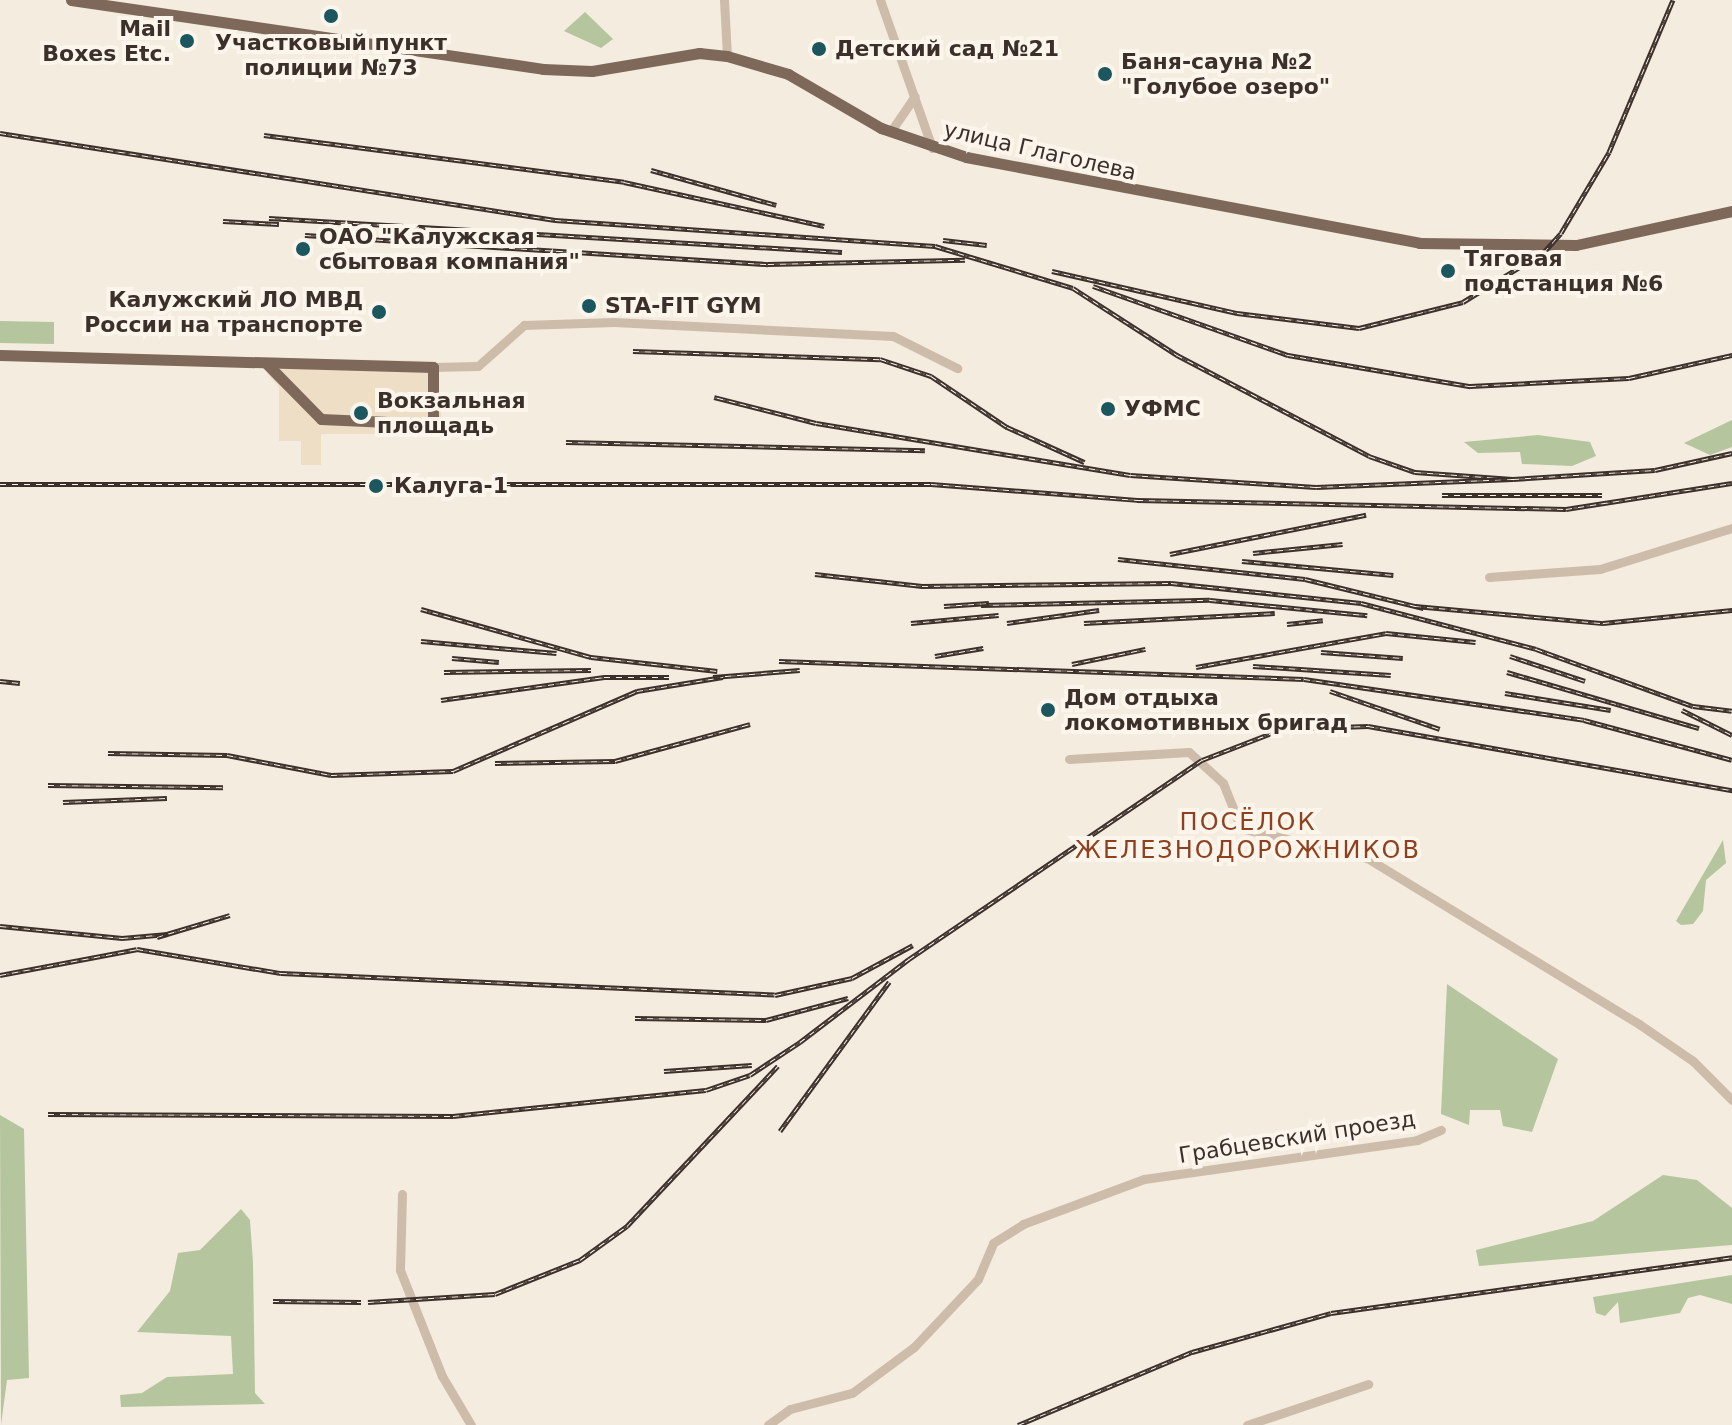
<!DOCTYPE html>
<meta charset="utf-8">
<style>
body{margin:0}
#map{position:relative;width:1732px;height:1425px;overflow:hidden;background:#f4ecdf;font-family:"DejaVu Sans",sans-serif}
div>[style]{position:absolute}
.green>*{inset:0;background:#b5c59e}
.plaza>*{inset:0;background:#eddec5}
.minor>*{height:9px;margin:-4.5px;padding:0 4.5px;transform-origin:4.5px;border-radius:4.5px;background:#cebcaa}
.major>*{height:11px;margin:-5.5px;padding:0 5.5px;transform-origin:5.5px;border-radius:5.5px;background:#7d685a}
.rail>*{height:5px;margin-top:-2.5px;transform-origin:0;background:repeating-linear-gradient(90deg,#fbf5ec 0 6px,#3b302a 0 12px);box-sizing:border-box;border-block:2px solid #3b302a}
.dots>*{width:22px;height:22px;translate:-50% -50%;box-sizing:border-box;border:4px solid #fbf5ec;border-radius:50%}
span{translate:-50% -50%;white-space:nowrap;text-align:center;line-height:1.15;-webkit-text-stroke:8px #fbf5ec;paint-order:stroke}
.poi-label{font-size:22px;color:#3b302a;font-weight:700}
.right{translate:-100% -50%;text-align:right}
.left{translate:0 -50%;text-align:left}
.street-label{font-size:22px;color:#3b302a}
.neighbourhood-label{font-size:24px;color:#8f401e;letter-spacing:2px}
</style>
<div id="map">
<div class="green">
<i style="clip-path:polygon(585px 12px,613px 39px,601px 48px,564px 31px)"></i>
<i style="clip-path:polygon(0 321px,54px 322px,54px 344px,0 343px)"></i>
<i style="clip-path:polygon(1732px 420px,1732px 447px,1710px 455px,1684px 443px)"></i>
<i style="clip-path:polygon(1538px 435px,1590px 442px,1596px 456px,1572px 466px,1522px 464px,1520px 452px,1478px 453px,1464px 442px)"></i>
<i style="clip-path:polygon(1723px 840px,1726px 863px,1706px 880px,1703px 911px,1693px 924px,1681px 925px,1676px 921px)"></i>
<i style="clip-path:polygon(1447px 984px,1558px 1059px,1532px 1132px,1503px 1126px,1500px 1110px,1470px 1110px,1469px 1125px,1441px 1114px)"></i>
<i style="clip-path:polygon(0 1115px,24px 1129px,29px 1378px,7px 1380px,1px 1425px)"></i>
<i style="clip-path:polygon(1663px 1175px,1697px 1180px,1732px 1208px,1732px 1245px,1479px 1266px,1476px 1250px,1593px 1221px)"></i>
<i style="clip-path:polygon(241px 1209px,250px 1220px,253px 1263px,255px 1393px,265px 1404px,121px 1407px,120px 1395px,142px 1393px,167px 1377px,233px 1374px,231px 1336px,137px 1332px,170px 1291px,178px 1253px,200px 1250px)"></i>
<i style="clip-path:polygon(1732px 1275px,1732px 1304px,1700px 1295px,1688px 1298px,1680px 1313px,1620px 1323px,1618px 1302px,1605px 1316px,1596px 1313px,1593px 1297px)"></i>
</div>
<div class="plaza">
<i style="clip-path:polygon(267px 358px,436px 361px,443px 434px,321px 434px,321px 465px,301px 465px,301px 441px,279px 441px,279px 387px,267px 373px)"></i>
</div>
<div class="minor">
<i style="left:724px;top:0;width:56px;rotate:86.9deg"></i>
<i style="left:880px;top:0;width:157px;rotate:70.6deg"></i>
<i style="left:891px;top:131px;width:42px;rotate:-55.6deg"></i>
<i style="left:433px;top:367px;width:45px;rotate:-1.3deg"></i>
<i style="left:478px;top:366px;width:62px;rotate:-41.7deg"></i>
<i style="left:524px;top:325px;width:90px;rotate:-1.9deg"></i>
<i style="left:614px;top:322px;width:279px;rotate:2.9deg"></i>
<i style="left:893px;top:336px;width:72px;rotate:26.6deg"></i>
<i style="left:1489px;top:577px;width:111px;rotate:-4.1deg"></i>
<i style="left:1600px;top:569px;width:138px;rotate:-17.3deg"></i>
<i style="left:1069px;top:759px;width:120px;rotate:-3.3deg"></i>
<i style="left:1189px;top:752px;width:46px;rotate:42.4deg"></i>
<i style="left:1223px;top:783px;width:48px;rotate:68.2deg"></i>
<i style="left:1241px;top:828px;width:130px;rotate:13.4deg"></i>
<i style="left:1367px;top:858px;width:319px;rotate:31.4deg"></i>
<i style="left:1639px;top:1024px;width:65px;rotate:34.4deg"></i>
<i style="left:1693px;top:1061px;width:55px;rotate:45deg"></i>
<i style="left:402px;top:1194px;width:76px;rotate:91.5deg"></i>
<i style="left:400px;top:1270px;width:114px;rotate:68.4deg"></i>
<i style="left:442px;top:1376px;width:57px;rotate:59.4deg"></i>
<i style="left:768px;top:1425px;width:27px;rotate:-36deg"></i>
<i style="left:790px;top:1409px;width:64px;rotate:-14.5deg"></i>
<i style="left:852px;top:1393px;width:77px;rotate:-36.6deg"></i>
<i style="left:914px;top:1347px;width:93px;rotate:-46.7deg"></i>
<i style="left:978px;top:1279px;width:39px;rotate:-67deg"></i>
<i style="left:993px;top:1243px;width:36px;rotate:-32deg"></i>
<i style="left:1023px;top:1224px;width:129px;rotate:-20.4deg"></i>
<i style="left:1144px;top:1179px;width:276px;rotate:-8.1deg"></i>
<i style="left:1417px;top:1140px;width:26px;rotate:-23deg"></i>
<i style="left:1247px;top:1425px;width:128px;rotate:-18.7deg"></i>
</div>
<div class="major">
<i style="left:71px;top:0;width:477px;rotate:8.3deg"></i>
<i style="left:543px;top:69px;width:49px;rotate:2.3deg"></i>
<i style="left:592px;top:71px;width:109px;rotate:-9.5deg"></i>
<i style="left:699px;top:53px;width:28px;rotate:6deg"></i>
<i style="left:727px;top:56px;width:64px;rotate:16.4deg"></i>
<i style="left:788px;top:74px;width:108px;rotate:30.1deg"></i>
<i style="left:881px;top:128px;width:90px;rotate:18.8deg"></i>
<i style="left:966px;top:157px;width:461px;rotate:10.7deg"></i>
<i style="left:1419px;top:243px;width:157px;rotate:0.7deg"></i>
<i style="left:1576px;top:245px;width:160px;rotate:-12.3deg"></i>
<i style="left:0;top:355px;width:433px;rotate:1.6deg"></i>
<i style="left:433px;top:367px;width:57px;rotate:90deg"></i>
<i style="left:433px;top:424px;width:112px;rotate:-177.4deg"></i>
<i style="left:321px;top:419px;width:78px;rotate:-134.5deg"></i>
</div>
<div class="rail">
<i style="left:0;top:133px;width:562px;rotate:8.91deg"></i>
<i style="left:555px;top:220px;width:381px;rotate:3.9deg"></i>
<i style="left:935px;top:246px;width:144px;rotate:16.9deg"></i>
<i style="left:1073px;top:288px;width:124px;rotate:32.8deg"></i>
<i style="left:1177px;top:355px;width:217px;rotate:27.7deg"></i>
<i style="left:1369px;top:456px;width:49px;rotate:19.2deg"></i>
<i style="left:1415px;top:472px;width:98px;rotate:4.1deg"></i>
<i style="left:1513px;top:479px;width:197px;rotate:177.7deg"></i>
<i style="left:1316px;top:487px;width:186px;rotate:-176.3deg"></i>
<i style="left:1130px;top:475px;width:318px;rotate:-170.6deg"></i>
<i style="left:816px;top:423px;width:105px;rotate:-165.7deg"></i>
<i style="left:264px;top:135px;width:363px;rotate:7.4deg"></i>
<i style="left:624px;top:182px;width:205px;rotate:12.4deg"></i>
<i style="left:651px;top:170px;width:130px;rotate:15.6deg"></i>
<i style="left:269px;top:218px;width:574px;rotate:3.4deg"></i>
<i style="left:223px;top:221px;width:56px;rotate:3.1deg"></i>
<i style="left:305px;top:235px;width:464px;rotate:3.6deg"></i>
<i style="left:768px;top:264px;width:197px;rotate:-1.2deg"></i>
<i style="left:943px;top:240px;width:44px;rotate:6.5deg"></i>
<i style="left:1052px;top:271px;width:190px;rotate:12.8deg"></i>
<i style="left:1237px;top:313px;width:123px;rotate:7deg"></i>
<i style="left:1359px;top:328px;width:107px;rotate:-14deg"></i>
<i style="left:1463px;top:302px;width:95px;rotate:-31.7deg"></i>
<i style="left:1544px;top:252px;width:25px;rotate:-48deg"></i>
<i style="left:1561px;top:233px;width:94px;rotate:-59.3deg"></i>
<i style="left:1609px;top:152px;width:165px;rotate:-67.2deg"></i>
<i style="left:1093px;top:286px;width:207px;rotate:19.5deg"></i>
<i style="left:1288px;top:355px;width:185px;rotate:9.7deg"></i>
<i style="left:1470px;top:386px;width:159px;rotate:-2.9deg"></i>
<i style="left:1629px;top:378px;width:106px;rotate:-12.6deg"></i>
<i style="left:633px;top:351px;width:247px;rotate:1.9deg"></i>
<i style="left:880px;top:359px;width:54px;rotate:18.4deg"></i>
<i style="left:931px;top:376px;width:92px;rotate:33.9deg"></i>
<i style="left:1007px;top:427px;width:85px;rotate:24.4deg"></i>
<i style="left:566px;top:442px;width:359px;rotate:1.3deg"></i>
<i style="left:1513px;top:479px;width:142px;rotate:-3.6deg"></i>
<i style="left:1655px;top:470px;width:79px;rotate:-12.4deg"></i>
<i style="left:0;top:484px;width:931px"></i>
<i style="left:931px;top:484px;width:207px;rotate:4.4deg"></i>
<i style="left:1137px;top:500px;width:429px;rotate:1.2deg"></i>
<i style="left:1566px;top:509px;width:168px;rotate:-8.9deg"></i>
<i style="left:1442px;top:495px;width:160px"></i>
<i style="left:1253px;top:553px;width:90px;rotate:-5.7deg"></i>
<i style="left:1170px;top:554px;width:200px;rotate:-11.3deg"></i>
<i style="left:1118px;top:559px;width:188px;rotate:6.1deg"></i>
<i style="left:1305px;top:579px;width:122px;rotate:13.8deg"></i>
<i style="left:1242px;top:561px;width:152px;rotate:5.3deg"></i>
<i style="left:815px;top:574px;width:108px;rotate:6.4deg"></i>
<i style="left:922px;top:586px;width:249px;rotate:-0.7deg"></i>
<i style="left:1171px;top:583px;width:191px;rotate:6deg"></i>
<i style="left:1361px;top:603px;width:181px;rotate:14.7deg"></i>
<i style="left:1536px;top:649px;width:167px;rotate:20deg"></i>
<i style="left:1693px;top:706px;width:39px;rotate:7deg"></i>
<i style="left:981px;top:605px;width:229px;rotate:-1.3deg"></i>
<i style="left:1210px;top:600px;width:158px;rotate:5.5deg"></i>
<i style="left:944px;top:606px;width:45px;rotate:-3.8deg"></i>
<i style="left:1415px;top:606px;width:189px;rotate:5.2deg"></i>
<i style="left:1603px;top:623px;width:130px;rotate:-5.8deg"></i>
<i style="left:421px;top:609px;width:177px;rotate:15.8deg"></i>
<i style="left:591px;top:657px;width:127px;rotate:6.3deg"></i>
<i style="left:911px;top:623px;width:88px;rotate:-5.2deg"></i>
<i style="left:1007px;top:623px;width:93px;rotate:-8deg"></i>
<i style="left:1084px;top:623px;width:191px;rotate:-3deg"></i>
<i style="left:1287px;top:624px;width:36px;rotate:-6deg"></i>
<i style="left:421px;top:641px;width:136px;rotate:5.1deg"></i>
<i style="left:1321px;top:652px;width:82px;rotate:4.2deg"></i>
<i style="left:935px;top:656px;width:49px;rotate:-9.5deg"></i>
<i style="left:1510px;top:656px;width:79px;rotate:18.4deg"></i>
<i style="left:452px;top:658px;width:47px;rotate:4.9deg"></i>
<i style="left:779px;top:661px;width:525px;rotate:1.96deg"></i>
<i style="left:1304px;top:679px;width:283px;rotate:8.3deg"></i>
<i style="left:1584px;top:720px;width:153px;rotate:15.1deg"></i>
<i style="left:1072px;top:664px;width:75px;rotate:-11.6deg"></i>
<i style="left:1253px;top:666px;width:138px;rotate:3.7deg"></i>
<i style="left:1196px;top:667px;width:193px;rotate:-10.1deg"></i>
<i style="left:1386px;top:633px;width:90px;rotate:5.7deg"></i>
<i style="left:444px;top:672px;width:147px;rotate:-0.8deg"></i>
<i style="left:1507px;top:672px;width:200px;rotate:16.3deg"></i>
<i style="left:713px;top:677px;width:87px;rotate:-4.6deg"></i>
<i style="left:0;top:681px;width:20px;rotate:6deg"></i>
<i style="left:1330px;top:691px;width:116px;rotate:19.1deg"></i>
<i style="left:1505px;top:693px;width:107px;rotate:9.1deg"></i>
<i style="left:441px;top:700px;width:165px;rotate:-8deg"></i>
<i style="left:604px;top:677px;width:65px"></i>
<i style="left:1682px;top:710px;width:56px;rotate:26.6deg"></i>
<i style="left:108px;top:753px;width:119px;rotate:1deg"></i>
<i style="left:227px;top:755px;width:106px;rotate:10.9deg"></i>
<i style="left:331px;top:775px;width:122px;rotate:-1.9deg"></i>
<i style="left:453px;top:771px;width:201px;rotate:-23.5deg"></i>
<i style="left:637px;top:691px;width:87px;rotate:-9.2deg"></i>
<i style="left:495px;top:763px;width:120px;rotate:-1deg"></i>
<i style="left:615px;top:761px;width:140px;rotate:-15.3deg"></i>
<i style="left:48px;top:785px;width:175px;rotate:0.7deg"></i>
<i style="left:63px;top:802px;width:104px;rotate:-2.2deg"></i>
<i style="left:0;top:926px;width:123px;rotate:5.6deg"></i>
<i style="left:122px;top:938px;width:46px;rotate:-5deg"></i>
<i style="left:157px;top:937px;width:76px;rotate:-16.8deg"></i>
<i style="left:0;top:975px;width:139px;rotate:-10.7deg"></i>
<i style="left:137px;top:949px;width:146px;rotate:9.5deg"></i>
<i style="left:281px;top:973px;width:494px;rotate:2.5deg"></i>
<i style="left:775px;top:995px;width:79px;rotate:-12.4deg"></i>
<i style="left:852px;top:978px;width:69px;rotate:-28.4deg"></i>
<i style="left:635px;top:1018px;width:131px;rotate:0.9deg"></i>
<i style="left:766px;top:1020px;width:85px;rotate:-15deg"></i>
<i style="left:664px;top:1071px;width:88px;rotate:-3.9deg"></i>
<i style="left:48px;top:1114px;width:405px;rotate:0.3deg"></i>
<i style="left:453px;top:1116px;width:254px;rotate:-5.9deg"></i>
<i style="left:706px;top:1090px;width:46px;rotate:-18.8deg"></i>
<i style="left:750px;top:1075px;width:60px;rotate:-33.4deg"></i>
<i style="left:800px;top:1042px;width:137px;rotate:-37.3deg"></i>
<i style="left:909px;top:959px;width:354px;rotate:-34.2deg"></i>
<i style="left:1202px;top:760px;width:86px;rotate:-21.2deg"></i>
<i style="left:1282px;top:729px;width:86px;rotate:-2deg"></i>
<i style="left:1368px;top:726px;width:370px;rotate:10deg"></i>
<i style="left:780px;top:1131px;width:185px;rotate:-53.8deg"></i>
<i style="left:273px;top:1301px;width:88px;rotate:0.7deg"></i>
<i style="left:368px;top:1302px;width:127px;rotate:-3.6deg"></i>
<i style="left:495px;top:1294px;width:92px;rotate:-21.8deg"></i>
<i style="left:580px;top:1260px;width:58px;rotate:-35.9deg"></i>
<i style="left:627px;top:1226px;width:220px;rotate:-46.7deg"></i>
<i style="left:1018px;top:1425px;width:189px;rotate:-22.8deg"></i>
<i style="left:1192px;top:1352px;width:144px;rotate:-15.7deg"></i>
<i style="left:1331px;top:1313px;width:405px;rotate:-7.9deg"></i>
</div>
<div class="dots">
<i style="left:331px;top:16px;background:#1c565f"></i>
<i style="left:187px;top:41px;background:#1c565f"></i>
<i style="left:819px;top:49px;background:#1c565f"></i>
<i style="left:1105px;top:74px;background:#1c565f"></i>
<i style="left:303px;top:249px;background:#1c565f"></i>
<i style="left:1448px;top:271px;background:#1c565f"></i>
<i style="left:589px;top:306px;background:#1c565f"></i>
<i style="left:379px;top:312px;background:#1c565f"></i>
<i style="left:1108px;top:409px;background:#1c565f"></i>
<i style="left:361px;top:413px;background:#1c565f"></i>
<i style="left:376px;top:486px;background:#1c565f"></i>
<i style="left:1048px;top:710px;background:#1c565f"></i>
</div>
<div class="poi-label">
<span class="right" style="left:171px;top:41px">Mail<br>Boxes Etc.</span>
<span style="left:331px;top:55px">Участковый пункт<br>полиции №73</span>
<span class="left" style="left:835px;top:49px">Детский сад №21</span>
<span class="left" style="left:1121px;top:74px">Баня-сауна №2<br>"Голубое озеро"</span>
<span class="left" style="left:319px;top:249px">ОАО "Калужская<br>сбытовая компания"</span>
<span class="left" style="left:1464px;top:271px">Тяговая<br>подстанция №6</span>
<span class="right" style="left:363px;top:312px">Калужский ЛО МВД<br>России на транспорте</span>
<span class="left" style="left:605px;top:306px">STA-FIT GYM</span>
<span class="left" style="left:377px;top:413px">Вокзальная<br>площадь</span>
<span class="left" style="left:1124px;top:409px">УФМС</span>
<span class="left" style="left:394px;top:486px">Калуга-1</span>
<span class="left" style="left:1064px;top:710px">Дом отдыха<br>локомотивных бригад</span>
</div>
<div class="street-label">
<span style="left:1040px;top:151px;rotate:13deg">улица Глаголева</span>
<span style="left:1297px;top:1137px;rotate:-9deg">Грабцевский проезд</span>
</div>
<div class="neighbourhood-label">
<span style="left:1248px;top:837px">ПОСЁЛОК<br>ЖЕЛЕЗНОДОРОЖНИКОВ</span>
</div>
</div>
